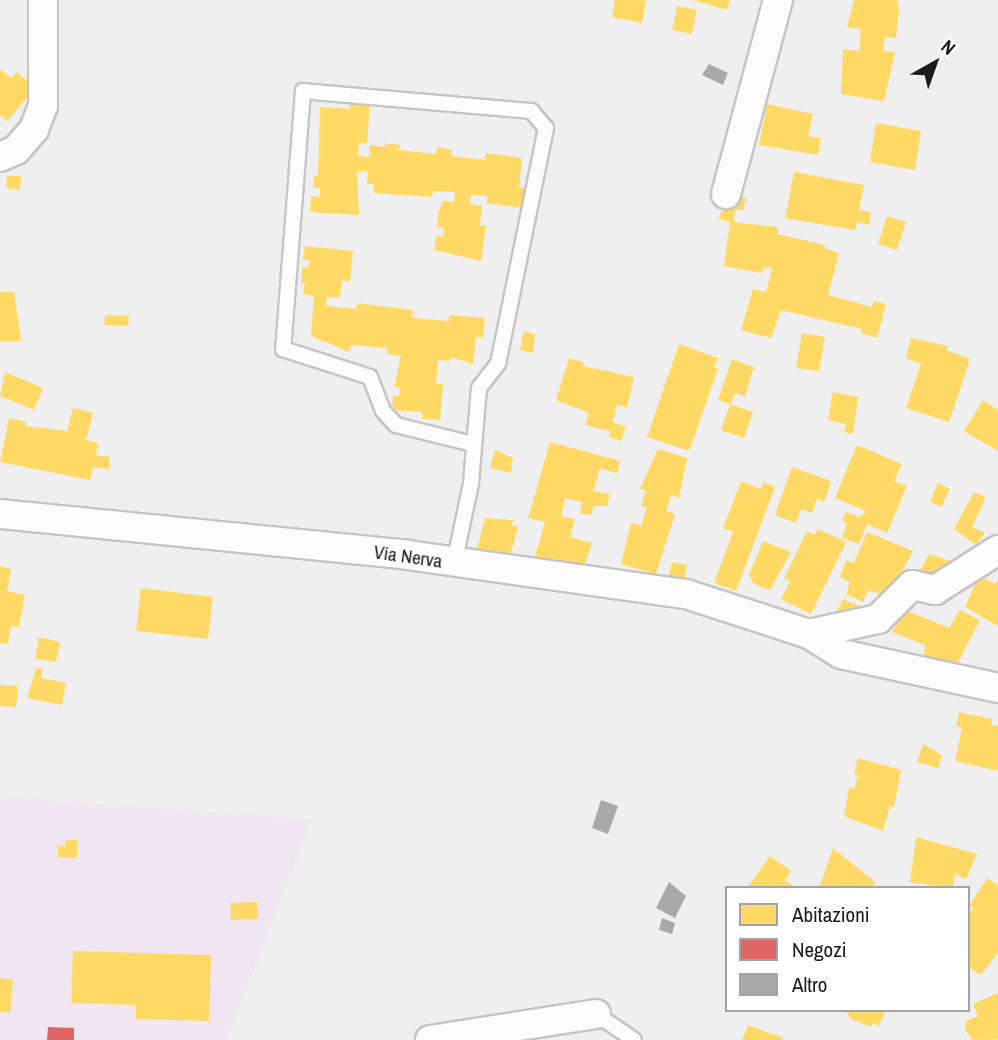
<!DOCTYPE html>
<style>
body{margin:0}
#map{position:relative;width:998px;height:1040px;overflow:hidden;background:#f0eff0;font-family:"Archivo Narrow",sans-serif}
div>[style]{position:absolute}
.commercial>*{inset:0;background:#f0e6f1}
.homes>*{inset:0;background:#ffd966}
.shops>*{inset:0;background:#e06666}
.building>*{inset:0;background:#aaa9aa}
.roads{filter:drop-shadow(2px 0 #c6c5c6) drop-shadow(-2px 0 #c6c5c6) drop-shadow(0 2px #c6c5c6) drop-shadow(0 -2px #c6c5c6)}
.service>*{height:14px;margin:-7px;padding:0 7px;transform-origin:7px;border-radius:7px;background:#fdfdfd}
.minor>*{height:28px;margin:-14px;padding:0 14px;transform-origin:14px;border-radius:14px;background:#fdfdfd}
span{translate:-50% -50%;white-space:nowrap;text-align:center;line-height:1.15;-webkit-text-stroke:7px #fff;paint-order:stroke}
.street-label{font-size:19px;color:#1c1a1c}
.legend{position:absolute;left:725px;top:886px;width:245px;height:126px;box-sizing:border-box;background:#fff;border:2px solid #a4a3a4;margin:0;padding:9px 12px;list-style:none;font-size:21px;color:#1c1a1c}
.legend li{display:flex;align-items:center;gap:14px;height:35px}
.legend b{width:35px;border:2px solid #a4a3a4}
.north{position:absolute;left:900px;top:28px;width:70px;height:70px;-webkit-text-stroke:5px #fff;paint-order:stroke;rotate:40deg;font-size:19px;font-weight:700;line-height:28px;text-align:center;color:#1c1a1c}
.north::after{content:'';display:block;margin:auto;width:24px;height:32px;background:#1c1a1c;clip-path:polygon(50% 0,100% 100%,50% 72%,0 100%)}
</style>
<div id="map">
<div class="commercial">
<i style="clip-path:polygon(0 797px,312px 819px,227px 1040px,0 1040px)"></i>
</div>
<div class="homes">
<i style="clip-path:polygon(615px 0,646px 0,642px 23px,612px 17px)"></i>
<i style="clip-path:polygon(693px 0,730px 0,727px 10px)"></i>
<i style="clip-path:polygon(854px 0,897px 0,899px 8px,896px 38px,885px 37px,883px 51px,895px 52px,884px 101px,841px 94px,843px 49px,859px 51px,861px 29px,847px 27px)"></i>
<i style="clip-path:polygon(677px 6px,697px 10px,692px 34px,672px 30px)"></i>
<i style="clip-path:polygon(0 69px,11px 78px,17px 72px,35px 88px,7px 121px,0 115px)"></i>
<i style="clip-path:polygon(350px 104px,370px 105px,367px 143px,359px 143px,358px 156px,369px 157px,370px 145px,385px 147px,385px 143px,400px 145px,399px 150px,436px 154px,437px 147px,452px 150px,451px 156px,485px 160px,486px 153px,522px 158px,519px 187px,526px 188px,523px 208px,487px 203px,487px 196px,471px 195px,470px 204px,482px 206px,480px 225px,486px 226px,481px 261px,434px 250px,436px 236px,443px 237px,444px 228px,437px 227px,438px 214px,443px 201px,454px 202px,455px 192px,433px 191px,432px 197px,374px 193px,374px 184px,367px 184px,368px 171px,357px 171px,359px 215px,310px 212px,311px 196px,320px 197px,320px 188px,313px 188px,314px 176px,318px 176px,320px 107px,350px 109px)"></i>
<i style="clip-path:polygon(767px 104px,813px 114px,808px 136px,821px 138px,818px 155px,759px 145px)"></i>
<i style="clip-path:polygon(876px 123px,921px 131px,915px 170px,870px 162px)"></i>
<i style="clip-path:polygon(794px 172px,864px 185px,859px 210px,871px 212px,869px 225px,857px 222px,855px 230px,785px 218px)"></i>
<i style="clip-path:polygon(7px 176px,21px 176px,20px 190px,6px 188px)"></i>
<i style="clip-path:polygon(731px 193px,746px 198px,743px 210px,735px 210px,734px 222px,778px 227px,777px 234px,825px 245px,824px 248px,839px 253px,828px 295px,872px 307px,874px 301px,886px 304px,877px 338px,861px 333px,862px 329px,781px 310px,771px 338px,741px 330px,753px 289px,766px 292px,772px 268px,764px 267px,762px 273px,724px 266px,730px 222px,718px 219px)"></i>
<i style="clip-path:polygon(887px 216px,906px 222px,897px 250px,878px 244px)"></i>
<i style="clip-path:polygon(305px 246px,353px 251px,350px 282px,342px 280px,340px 298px,327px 297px,326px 306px,356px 309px,357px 303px,413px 310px,412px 318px,449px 321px,449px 315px,485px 318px,483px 337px,476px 337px,473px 364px,451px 357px,450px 361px,438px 360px,436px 384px,443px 384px,440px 420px,422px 419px,422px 412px,392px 410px,393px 395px,399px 396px,400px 387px,394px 387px,401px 356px,387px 354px,387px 348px,351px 345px,349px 352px,311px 336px,314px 296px,303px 294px,305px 283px,301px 283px,302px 267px,308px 268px,310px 261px,303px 259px)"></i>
<i style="clip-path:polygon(0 292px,14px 292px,21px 341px,0 341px)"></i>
<i style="clip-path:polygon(105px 315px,129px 316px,128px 326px,104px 325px)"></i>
<i style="clip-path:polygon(524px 331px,535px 334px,533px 353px,520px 350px)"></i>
<i style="clip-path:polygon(802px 333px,825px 337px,819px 371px,796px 368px)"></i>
<i style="clip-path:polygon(911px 338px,948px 346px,946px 350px,970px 359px,949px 422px,906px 408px,921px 364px,906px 358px)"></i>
<i style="clip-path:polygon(679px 344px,718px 358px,714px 367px,718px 369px,690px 449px,686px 450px,647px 437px)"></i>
<i style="clip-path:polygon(569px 358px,583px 362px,583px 366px,634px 377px,627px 407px,617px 405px,613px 422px,626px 427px,621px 441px,609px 437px,610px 431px,585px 425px,589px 413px,556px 400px)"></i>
<i style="clip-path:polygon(732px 359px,754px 367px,745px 396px,735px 393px,731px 404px,718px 400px)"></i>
<i style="clip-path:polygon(5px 372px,43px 388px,34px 410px,0 396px)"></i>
<i style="clip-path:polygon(833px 392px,858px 397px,853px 434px,844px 432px,846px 424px,828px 420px)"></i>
<i style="clip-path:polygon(983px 400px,998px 410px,998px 451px,964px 431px)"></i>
<i style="clip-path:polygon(730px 404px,753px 412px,744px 438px,721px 430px)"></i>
<i style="clip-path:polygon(73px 408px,93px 413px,86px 440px,98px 443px,96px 455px,110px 457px,109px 469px,93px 467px,90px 480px,0 462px,9px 418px,26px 422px,25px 426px,67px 431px)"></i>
<i style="clip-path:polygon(550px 442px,620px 461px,617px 473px,600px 468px,593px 491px,610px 494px,607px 506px,593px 506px,592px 515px,580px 513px,582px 502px,565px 498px,561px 516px,575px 519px,570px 537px,592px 543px,581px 575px,531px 570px,545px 522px,528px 518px)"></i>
<i style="clip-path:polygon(857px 445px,902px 464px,894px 481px,907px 486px,887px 533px,867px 524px,859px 544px,842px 538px,847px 523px,842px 521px,846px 512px,860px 517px,866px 511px,835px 498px)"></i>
<i style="clip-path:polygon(658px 449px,687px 458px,679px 498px,671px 495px,666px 511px,675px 514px,656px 574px,621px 564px,631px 523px,641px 526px,647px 507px,641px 506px,646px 490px,640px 489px)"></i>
<i style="clip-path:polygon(495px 450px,513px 458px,511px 473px,490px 468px)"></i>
<i style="clip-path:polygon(792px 467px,831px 481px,824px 502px,817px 499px,812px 513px,801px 509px,796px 523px,775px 515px)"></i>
<i style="clip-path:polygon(741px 481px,761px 489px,763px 482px,775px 487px,736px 591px,714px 583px,733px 532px,723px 528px)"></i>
<i style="clip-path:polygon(938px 483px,950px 489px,941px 507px,930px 502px)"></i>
<i style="clip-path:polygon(974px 492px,986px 497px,972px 527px,985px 533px,976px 545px,954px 529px)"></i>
<i style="clip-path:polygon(485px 518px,513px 520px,512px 525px,518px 527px,509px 561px,476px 553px)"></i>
<i style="clip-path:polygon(818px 529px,846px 542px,811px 614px,781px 599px,790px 581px,784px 578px,807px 531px,815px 535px)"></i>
<i style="clip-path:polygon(867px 532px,913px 551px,888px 597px,868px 590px,863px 602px,846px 594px,850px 582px,840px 577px,846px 560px,854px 563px)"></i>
<i style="clip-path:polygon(763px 541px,791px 552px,770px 590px,754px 584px,749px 575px)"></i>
<i style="clip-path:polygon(929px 554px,954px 562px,943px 583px,920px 570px)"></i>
<i style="clip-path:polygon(672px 562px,687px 565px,682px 590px,666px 588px)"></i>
<i style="clip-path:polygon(0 566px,11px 569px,7px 591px,25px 595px,19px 627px,11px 626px,8px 644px,0 643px)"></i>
<i style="clip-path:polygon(979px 576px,996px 584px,998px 579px,998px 626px,965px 607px)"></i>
<i style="clip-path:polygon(141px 588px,213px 597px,208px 639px,136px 631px)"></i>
<i style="clip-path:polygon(843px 599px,862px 607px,857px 616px,837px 611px)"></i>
<i style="clip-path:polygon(905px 610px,949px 628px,960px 610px,980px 620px,957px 664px,946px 660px,942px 669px,924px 658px,925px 645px,892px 632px)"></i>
<i style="clip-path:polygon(39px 637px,60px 642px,56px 662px,35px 659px)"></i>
<i style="clip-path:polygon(36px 668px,43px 669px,41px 678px,66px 683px,62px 705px,27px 698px)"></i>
<i style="clip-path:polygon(0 685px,18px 686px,16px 707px,0 706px)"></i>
<i style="clip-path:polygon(959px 712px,992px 719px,991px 725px,998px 726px,998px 771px,955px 761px,962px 728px,956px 726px)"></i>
<i style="clip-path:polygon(923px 744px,942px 755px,938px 768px,917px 762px)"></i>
<i style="clip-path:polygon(858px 758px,901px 770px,894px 807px,890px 806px,883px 831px,844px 816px,849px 787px,854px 789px,858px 775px,854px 773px)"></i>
<i style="clip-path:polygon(916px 837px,977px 854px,966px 879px,955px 874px,953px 888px,910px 882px)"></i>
<i style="clip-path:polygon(66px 840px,77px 840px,77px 858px,58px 857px,58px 846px,65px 846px)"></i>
<i style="clip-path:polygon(833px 848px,875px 882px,873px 888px,819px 888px)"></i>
<i style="clip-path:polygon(770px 856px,791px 871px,785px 880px,796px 888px,747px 888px)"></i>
<i style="clip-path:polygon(987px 878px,998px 885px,998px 952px,981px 975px,968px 967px,968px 916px,973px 908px,969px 906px)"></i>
<i style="clip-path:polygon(257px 902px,258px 919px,231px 920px,231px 903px)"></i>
<i style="clip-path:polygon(73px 951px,211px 955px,209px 1021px,136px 1019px,136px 1005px,71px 1003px)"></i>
<i style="clip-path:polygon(0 978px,13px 980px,10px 1013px,0 1012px)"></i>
<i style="clip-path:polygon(998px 993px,998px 1039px,972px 1040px,965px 1029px,966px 1021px,978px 1016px,973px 1004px)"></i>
<i style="clip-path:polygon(846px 1010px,886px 1010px,879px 1026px,873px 1023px,871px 1027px,851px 1019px)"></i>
<i style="clip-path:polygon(748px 1025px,783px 1038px,782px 1040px,742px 1040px)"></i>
</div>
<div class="shops">
<i style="clip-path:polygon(48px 1027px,74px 1028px,74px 1040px,47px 1040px)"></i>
</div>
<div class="building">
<i style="clip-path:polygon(709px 64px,728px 73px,723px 85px,702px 75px)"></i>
<i style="clip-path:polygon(601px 800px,618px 806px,608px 834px,592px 828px)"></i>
<i style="clip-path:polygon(669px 882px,686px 896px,675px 918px,656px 908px)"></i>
<i style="clip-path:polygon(662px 918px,675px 923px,672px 934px,659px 930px)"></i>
</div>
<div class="roads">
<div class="service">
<i style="left:454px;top:564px;width:83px;rotate:-78.1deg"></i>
<i style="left:471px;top:483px;width:95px;rotate:-85.2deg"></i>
<i style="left:479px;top:388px;width:31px;rotate:-52deg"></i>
<i style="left:498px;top:364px;width:241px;rotate:-78.5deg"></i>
<i style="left:546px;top:128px;width:23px;rotate:-131deg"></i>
<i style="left:531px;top:111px;width:229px;rotate:-175deg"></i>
<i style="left:303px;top:91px;width:259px;rotate:94.4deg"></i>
<i style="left:283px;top:349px;width:91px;rotate:17.8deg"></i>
<i style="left:370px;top:377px;width:36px;rotate:69deg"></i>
<i style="left:383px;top:411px;width:19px;rotate:47deg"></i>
<i style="left:396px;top:425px;width:79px;rotate:13.9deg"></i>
<i style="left:596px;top:1014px;width:46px;rotate:34.4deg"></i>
</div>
<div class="minor">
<i style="left:0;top:157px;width:17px;rotate:-24deg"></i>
<i style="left:16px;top:150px;width:28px;rotate:-49deg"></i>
<i style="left:34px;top:129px;width:25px;rotate:-69deg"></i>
<i style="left:43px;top:106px;width:106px;rotate:-90deg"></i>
<i style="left:726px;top:194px;width:201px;rotate:-75deg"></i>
<i style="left:0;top:514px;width:410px;rotate:5.7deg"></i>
<i style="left:408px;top:555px;width:281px;rotate:8deg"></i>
<i style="left:686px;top:594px;width:129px;rotate:18deg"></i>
<i style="left:809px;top:634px;width:38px;rotate:32deg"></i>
<i style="left:841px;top:654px;width:161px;rotate:12.2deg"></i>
<i style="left:809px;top:634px;width:71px;rotate:-12.3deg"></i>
<i style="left:878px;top:619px;width:48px;rotate:-45deg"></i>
<i style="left:912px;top:585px;width:24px;rotate:12deg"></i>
<i style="left:935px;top:590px;width:75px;rotate:-32.4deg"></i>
<i style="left:430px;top:1040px;width:168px;rotate:-8.9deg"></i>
</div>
</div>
<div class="street-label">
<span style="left:408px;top:557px;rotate:8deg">Via Nerva</span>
</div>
<ul class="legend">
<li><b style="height:19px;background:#ffd966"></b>Abitazioni</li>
<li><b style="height:19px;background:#e06666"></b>Negozi</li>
<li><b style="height:19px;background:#aaa9aa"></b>Altro</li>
</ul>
<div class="north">N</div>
</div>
